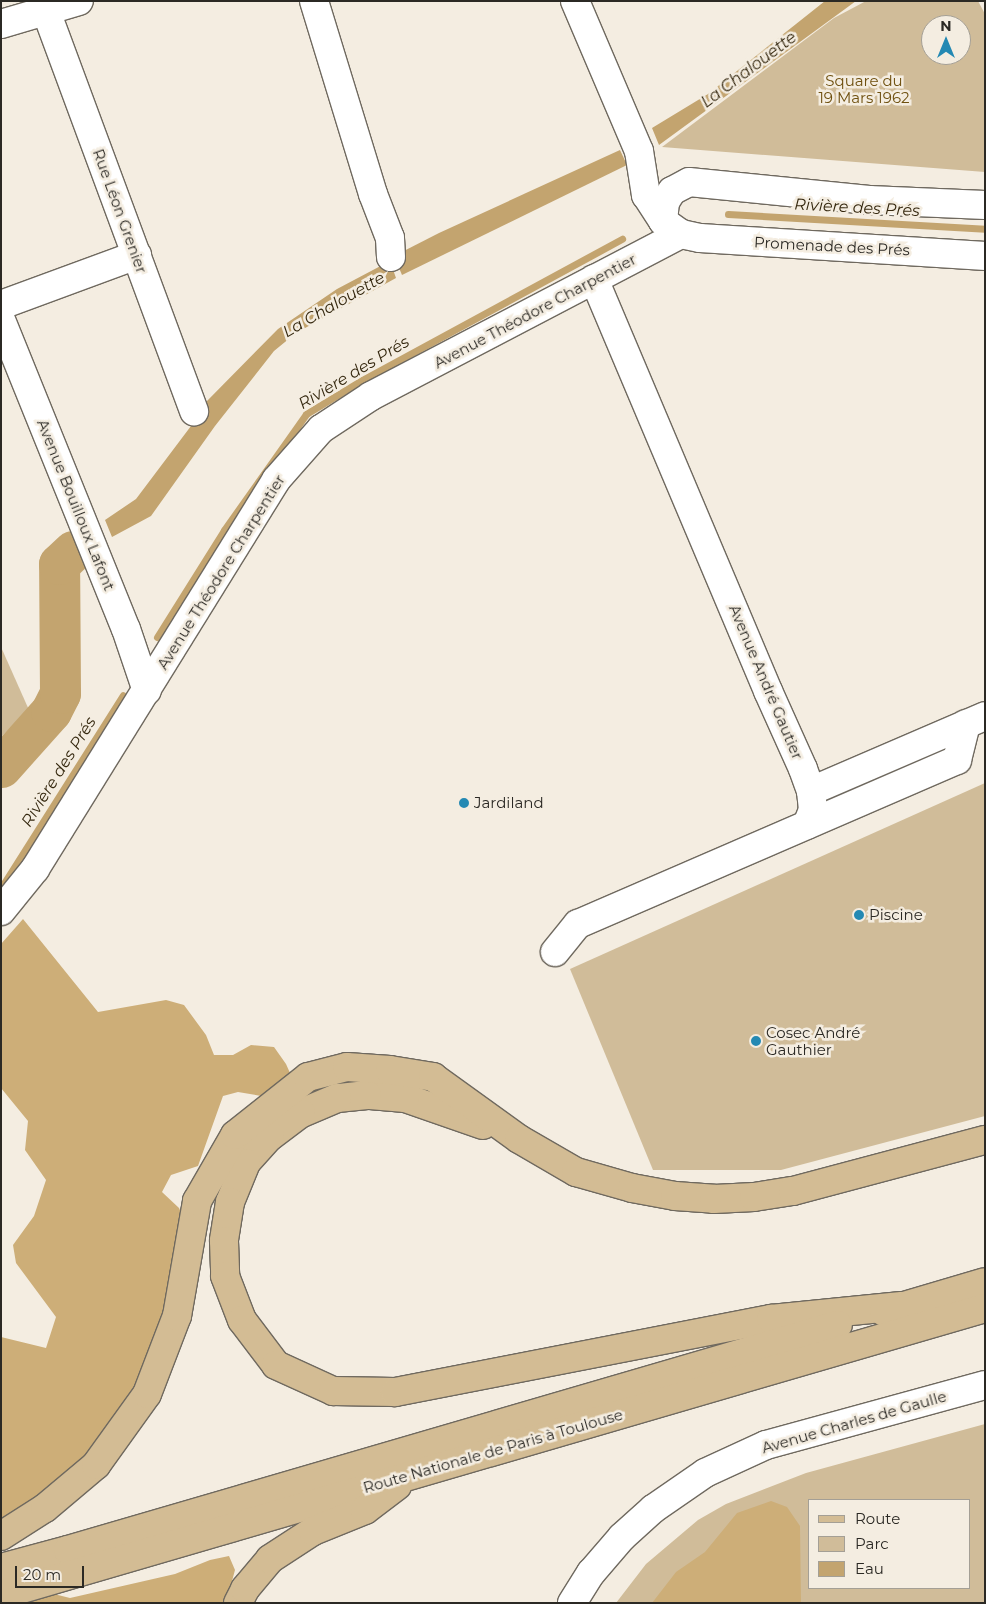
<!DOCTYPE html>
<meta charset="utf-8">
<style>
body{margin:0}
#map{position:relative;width:986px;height:1604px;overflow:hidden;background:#f4ede1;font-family:Montserrat,sans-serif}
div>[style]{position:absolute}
.green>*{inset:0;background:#d0bc99}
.forest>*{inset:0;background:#cdae78}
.water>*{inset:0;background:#c3a46f}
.stream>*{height:7px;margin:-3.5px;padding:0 3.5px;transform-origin:3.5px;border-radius:3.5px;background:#c3a46f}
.river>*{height:41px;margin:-20.5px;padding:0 20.5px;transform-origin:20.5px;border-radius:20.5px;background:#c3a46f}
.roads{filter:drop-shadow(1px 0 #6f695f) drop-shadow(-1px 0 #6f695f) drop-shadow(0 1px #6f695f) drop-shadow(0 -1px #6f695f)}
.street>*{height:28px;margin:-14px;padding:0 14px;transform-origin:14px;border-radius:14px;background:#fff}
.secondary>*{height:28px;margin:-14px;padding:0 14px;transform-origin:14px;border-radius:14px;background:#fff}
.primary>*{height:28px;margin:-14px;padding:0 14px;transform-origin:14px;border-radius:14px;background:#d3bc94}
.dots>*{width:14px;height:14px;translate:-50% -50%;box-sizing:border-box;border:2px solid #f4ede1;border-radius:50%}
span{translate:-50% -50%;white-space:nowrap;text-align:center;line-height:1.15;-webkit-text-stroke:5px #f4ede1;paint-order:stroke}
.park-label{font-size:15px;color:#6f500f}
.street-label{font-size:15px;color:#2b2924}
.poi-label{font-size:15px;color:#2b2924}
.left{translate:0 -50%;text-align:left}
.water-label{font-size:16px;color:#34270e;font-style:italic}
.frame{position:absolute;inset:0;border:2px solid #2b2924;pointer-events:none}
.legend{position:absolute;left:808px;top:1499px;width:162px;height:90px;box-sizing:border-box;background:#f4ede1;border:1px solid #a49f95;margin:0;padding:6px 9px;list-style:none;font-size:15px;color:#2b2924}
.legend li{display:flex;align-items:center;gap:10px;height:25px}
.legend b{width:25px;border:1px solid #a49f95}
.north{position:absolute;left:921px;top:15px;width:50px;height:50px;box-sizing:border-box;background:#f4ede1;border:1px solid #a49f95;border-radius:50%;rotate:0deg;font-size:14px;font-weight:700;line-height:20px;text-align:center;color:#2b2924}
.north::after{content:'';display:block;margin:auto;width:18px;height:22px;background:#2489b3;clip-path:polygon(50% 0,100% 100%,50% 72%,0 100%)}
.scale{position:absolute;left:15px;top:1566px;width:69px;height:22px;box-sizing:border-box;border:2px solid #2b2924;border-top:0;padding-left:6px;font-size:15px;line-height:18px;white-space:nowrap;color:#2b2924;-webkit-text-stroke:4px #f4ede1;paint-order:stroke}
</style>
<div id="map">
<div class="green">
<i style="clip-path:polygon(evenodd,866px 1px,978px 1px,985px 14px,985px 172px,662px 147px,834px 18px,866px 1px,931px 25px,961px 25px,961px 55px,931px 55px,931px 25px)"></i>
<i style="clip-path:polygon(1px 647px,29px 710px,1px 737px)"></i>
<i style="clip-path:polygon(985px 783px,985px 1116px,781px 1170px,653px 1170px,570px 969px)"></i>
<i style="clip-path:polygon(evenodd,985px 1424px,985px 1603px,616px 1603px,646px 1564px,698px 1520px,726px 1504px,806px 1473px,985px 1424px,810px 1500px,970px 1500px,970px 1588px,810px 1588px,810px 1500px)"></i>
</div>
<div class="forest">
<i style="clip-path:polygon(23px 919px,98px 1012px,166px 1000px,184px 1005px,206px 1035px,214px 1055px,233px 1055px,251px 1045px,274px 1047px,286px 1064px,294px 1082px,267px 1097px,238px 1092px,223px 1096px,198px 1166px,171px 1175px,162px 1192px,179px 1208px,183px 1217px,166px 1317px,109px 1443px,1px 1526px,1px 1337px,46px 1348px,56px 1317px,16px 1263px,13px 1245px,34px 1216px,46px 1180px,25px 1150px,28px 1121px,1px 1088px,1px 944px)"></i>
<i style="clip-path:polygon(771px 1501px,787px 1507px,800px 1526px,801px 1603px,652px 1603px,676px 1572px,705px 1552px,737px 1513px)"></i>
<i style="clip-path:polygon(229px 1556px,235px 1570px,226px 1603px,21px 1603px,50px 1593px,70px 1598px,175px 1574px,210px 1560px)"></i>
</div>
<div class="water">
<i style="clip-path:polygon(825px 1px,856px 1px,659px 145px,652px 128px,708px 94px)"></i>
<i style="clip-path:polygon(620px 150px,627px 165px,402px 275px,394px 256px,439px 233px)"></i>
<i style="clip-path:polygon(390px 261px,396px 278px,296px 333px,274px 351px,215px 426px,151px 516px,112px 537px,105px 520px,136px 499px,191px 426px,207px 401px,278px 329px,337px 289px)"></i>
</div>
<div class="stream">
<i style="left:728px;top:214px;width:257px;rotate:3.3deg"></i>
<i style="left:157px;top:637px;width:126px;rotate:-57.9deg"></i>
<i style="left:224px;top:530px;width:142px;rotate:-54.7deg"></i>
<i style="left:306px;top:414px;width:66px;rotate:-31.3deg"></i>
<i style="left:362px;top:380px;width:296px;rotate:-28.5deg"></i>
<i style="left:1px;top:888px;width:228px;rotate:-57.7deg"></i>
</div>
<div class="river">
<i style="left:1px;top:767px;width:75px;rotate:-48.2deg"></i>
<i style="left:51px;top:711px;width:20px;rotate:-63deg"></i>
<i style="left:60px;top:693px;width:129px;rotate:-90.4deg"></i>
<i style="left:59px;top:564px;width:19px;rotate:-43deg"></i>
</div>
<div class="roads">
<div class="street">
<i style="left:314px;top:1px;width:202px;rotate:73deg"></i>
<i style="left:373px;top:194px;width:47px;rotate:68.9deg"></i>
<i style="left:390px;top:238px;width:19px;rotate:87deg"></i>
<i style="left:46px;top:11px;width:427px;rotate:69.7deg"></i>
<i style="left:594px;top:279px;width:447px;rotate:67.1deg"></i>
<i style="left:768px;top:691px;width:85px;rotate:65.8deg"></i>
<i style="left:803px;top:769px;width:23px;rotate:70deg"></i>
<i style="left:811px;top:791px;width:19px;rotate:84deg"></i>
<i style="left:813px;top:810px;width:16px;rotate:112deg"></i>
<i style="left:1px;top:305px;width:145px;rotate:-20.2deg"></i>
<i style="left:1px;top:320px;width:333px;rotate:68deg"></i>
<i style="left:126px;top:629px;width:65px;rotate:71.3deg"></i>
<i style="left:811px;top:791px;width:189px;rotate:-23.3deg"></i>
<i style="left:1px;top:911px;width:54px;rotate:-51deg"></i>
<i style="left:35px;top:869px;width:458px;rotate:-58.2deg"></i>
<i style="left:276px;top:480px;width:68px;rotate:-48.6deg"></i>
<i style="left:321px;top:429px;width:60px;rotate:-33.4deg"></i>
<i style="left:371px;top:396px;width:350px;rotate:-27.6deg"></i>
<i style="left:555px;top:952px;width:36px;rotate:-51deg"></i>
<i style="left:578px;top:924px;width:413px;rotate:-23.4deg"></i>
<i style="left:957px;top:760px;width:37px;rotate:-76deg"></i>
</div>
<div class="secondary">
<i style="left:575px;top:1px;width:163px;rotate:66.9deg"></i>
<i style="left:639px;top:151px;width:45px;rotate:81deg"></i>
<i style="left:646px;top:195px;width:31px;rotate:57deg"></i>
<i style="left:663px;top:221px;width:22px;rotate:36deg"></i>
<i style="left:681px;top:234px;width:19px;rotate:12deg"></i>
<i style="left:700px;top:238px;width:286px;rotate:3.6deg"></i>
<i style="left:1px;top:24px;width:81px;rotate:-16.4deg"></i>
<i style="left:663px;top:221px;width:19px;rotate:-84deg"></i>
<i style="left:665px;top:202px;width:13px;rotate:-58deg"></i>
<i style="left:672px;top:191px;width:19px;rotate:-28deg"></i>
<i style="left:689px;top:182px;width:181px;rotate:5.7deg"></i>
<i style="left:869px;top:200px;width:116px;rotate:2.5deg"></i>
<i style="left:572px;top:1603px;width:36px;rotate:-58deg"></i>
<i style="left:591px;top:1573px;width:48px;rotate:-49.3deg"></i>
<i style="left:622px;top:1537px;width:42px;rotate:-42.1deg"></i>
<i style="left:653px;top:1509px;width:63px;rotate:-34.7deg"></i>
<i style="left:705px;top:1473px;width:67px;rotate:-24.7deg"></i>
<i style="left:766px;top:1445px;width:227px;rotate:-15.3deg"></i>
</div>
<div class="primary">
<i style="left:483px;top:1125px;width:83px;rotate:-160.9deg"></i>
<i style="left:405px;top:1098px;width:38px;rotate:-175deg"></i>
<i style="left:367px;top:1095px;width:30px;rotate:174deg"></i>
<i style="left:337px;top:1098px;width:39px;rotate:157deg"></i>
<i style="left:301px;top:1113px;width:39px;rotate:143deg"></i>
<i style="left:270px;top:1136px;width:36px;rotate:132deg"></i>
<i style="left:246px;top:1163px;width:42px;rotate:112.3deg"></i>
<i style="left:230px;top:1202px;width:39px;rotate:99deg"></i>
<i style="left:224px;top:1241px;width:35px;rotate:88deg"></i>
<i style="left:225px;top:1276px;width:47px;rotate:68.9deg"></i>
<i style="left:242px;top:1320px;width:56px;rotate:52.9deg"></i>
<i style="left:276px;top:1365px;width:63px;rotate:24.5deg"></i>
<i style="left:333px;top:1391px;width:62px;rotate:0.9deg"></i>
<i style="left:395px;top:1392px;width:383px;rotate:-11deg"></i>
<i style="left:771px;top:1319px;width:131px;rotate:-5.7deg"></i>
<i style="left:884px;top:1312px;width:105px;rotate:-16.5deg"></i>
<i style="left:1px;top:1536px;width:52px;rotate:-32.5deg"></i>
<i style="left:45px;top:1508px;width:67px;rotate:-40.1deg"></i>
<i style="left:96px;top:1465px;width:87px;rotate:-54.3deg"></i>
<i style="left:147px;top:1394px;width:84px;rotate:-69deg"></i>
<i style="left:177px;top:1316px;width:117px;rotate:-80.1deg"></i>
<i style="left:197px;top:1201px;width:76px;rotate:-60.1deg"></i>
<i style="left:235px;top:1135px;width:93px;rotate:-38.5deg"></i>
<i style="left:308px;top:1077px;width:40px;rotate:-14.4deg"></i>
<i style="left:347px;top:1067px;width:43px;rotate:4deg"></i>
<i style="left:390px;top:1070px;width:44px;rotate:9.2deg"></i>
<i style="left:433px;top:1077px;width:106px;rotate:35.8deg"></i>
<i style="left:519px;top:1139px;width:66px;rotate:30.1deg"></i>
<i style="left:576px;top:1172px;width:58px;rotate:15.9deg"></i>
<i style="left:632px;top:1188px;width:44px;rotate:10.5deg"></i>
<i style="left:675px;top:1196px;width:39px;rotate:4deg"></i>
<i style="left:714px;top:1199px;width:40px;rotate:-2.9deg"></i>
<i style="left:754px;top:1197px;width:39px;rotate:-9deg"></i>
<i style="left:793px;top:1191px;width:199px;rotate:-14.9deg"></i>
<i style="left:1px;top:1568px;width:69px;rotate:-15deg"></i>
<i style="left:68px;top:1550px;width:802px;rotate:-16.29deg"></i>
<i style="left:1px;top:1595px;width:1025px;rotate:-16.26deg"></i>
<i style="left:238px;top:1603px;width:16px;rotate:-63deg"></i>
<i style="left:245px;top:1589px;width:39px;rotate:-50deg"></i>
<i style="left:270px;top:1559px;width:51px;rotate:-33.1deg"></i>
<i style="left:313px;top:1531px;width:56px;rotate:-22deg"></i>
<i style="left:365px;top:1510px;width:40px;rotate:-37deg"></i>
</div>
</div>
<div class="dots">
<i style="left:464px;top:803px;background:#2489b3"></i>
<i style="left:859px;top:915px;background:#2489b3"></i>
<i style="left:756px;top:1041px;background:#2489b3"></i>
</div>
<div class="park-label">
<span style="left:864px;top:89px">Square du<br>19 Mars 1962</span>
</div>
<div class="street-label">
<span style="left:120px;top:211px;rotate:70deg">Rue Léon Grenier</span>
<span style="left:832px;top:246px;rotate:3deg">Promenade des Prés</span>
<span style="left:535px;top:311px;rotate:-28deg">Avenue Théodore Charpentier</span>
<span style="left:76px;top:505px;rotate:68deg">Avenue Bouilloux Lafont</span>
<span style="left:221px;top:572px;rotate:-58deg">Avenue Théodore Charpentier</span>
<span style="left:766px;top:682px;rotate:67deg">Avenue André Gautier</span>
<span style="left:854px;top:1422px;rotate:-16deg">Avenue Charles de Gaulle</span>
<span style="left:493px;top:1451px;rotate:-16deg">Route Nationale de Paris à Toulouse</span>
</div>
<div class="poi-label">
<span class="left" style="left:474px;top:803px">Jardiland</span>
<span class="left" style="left:869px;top:915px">Piscine</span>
<span class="left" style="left:766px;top:1041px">Cosec André<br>Gauthier</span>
</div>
<div class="water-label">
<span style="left:749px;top:70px;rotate:-37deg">La Chalouette</span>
<span style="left:857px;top:208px;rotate:3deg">Rivière des Prés</span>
<span style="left:334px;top:305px;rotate:-30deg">La Chalouette</span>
<span style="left:354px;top:373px;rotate:-31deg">Rivière des Prés</span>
<span style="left:59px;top:772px;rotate:-58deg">Rivière des Prés</span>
</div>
<div class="frame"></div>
<ul class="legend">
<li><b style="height:6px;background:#d3bc94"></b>Route</li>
<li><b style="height:14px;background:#d0bc99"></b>Parc</li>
<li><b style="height:14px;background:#c3a46f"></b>Eau</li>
</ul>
<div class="north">N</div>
<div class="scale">20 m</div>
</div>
